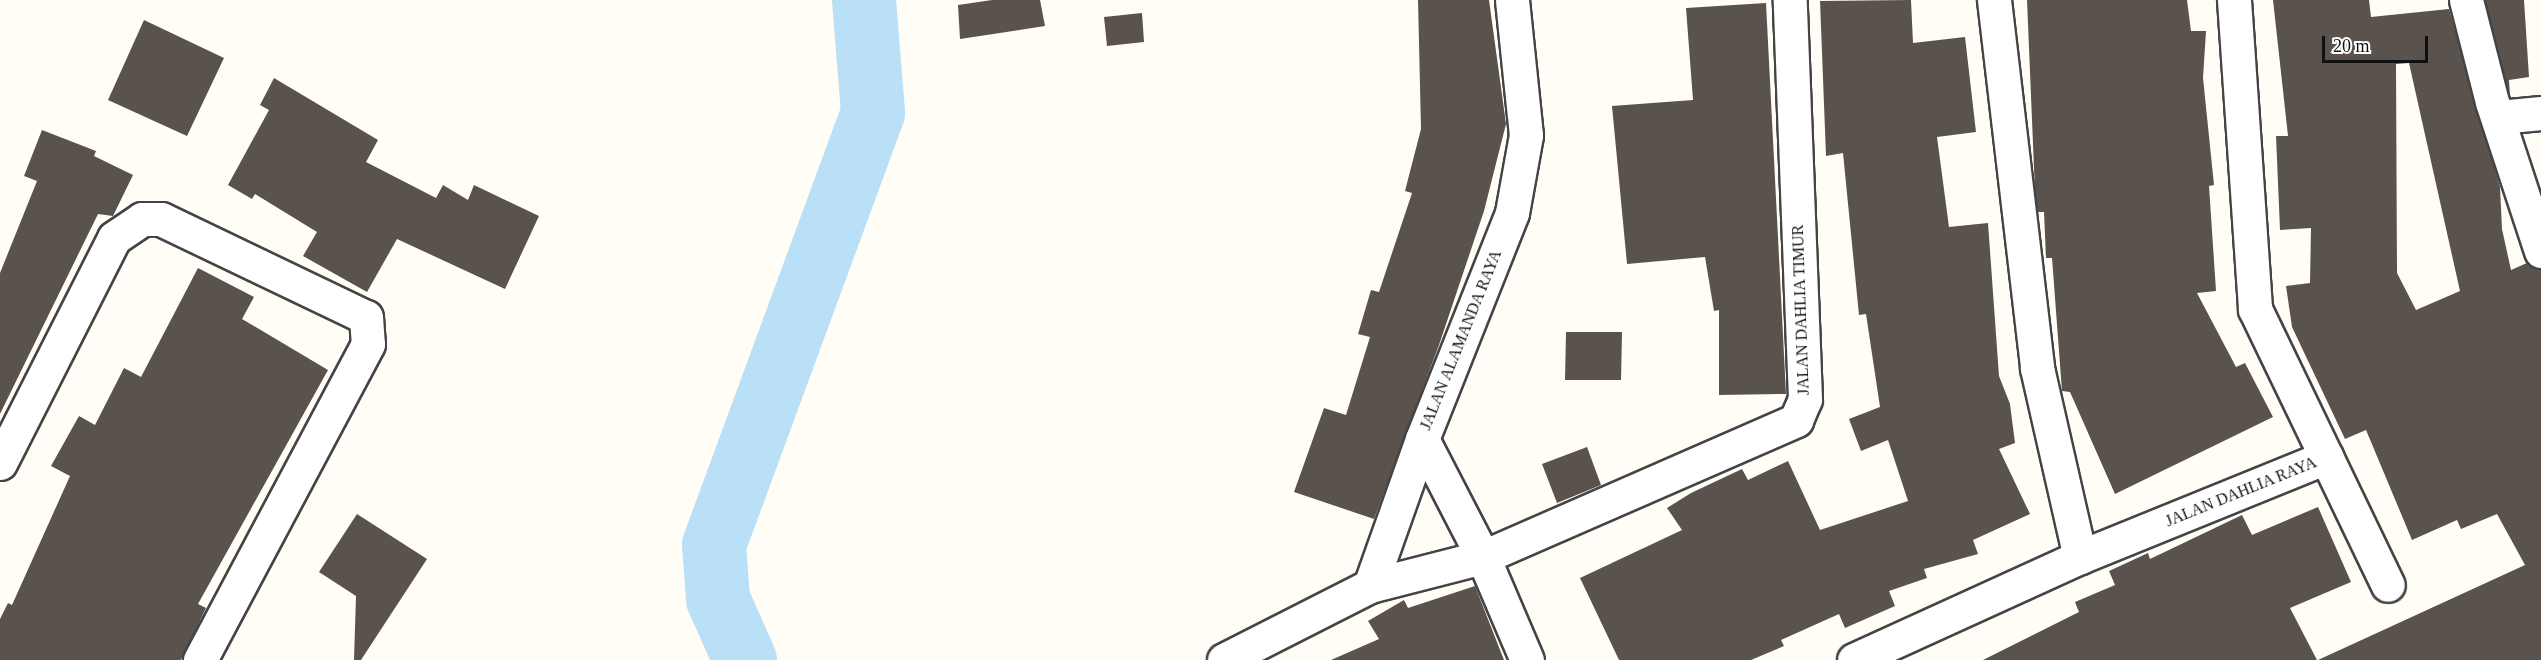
<!DOCTYPE html>
<style>
body{margin:0}
#map{position:relative;width:2541px;height:660px;overflow:hidden;background:#fffdf5;font-family:Georgia,serif}
div>[style]{position:absolute}
.river>*{height:64px;margin:-32px;padding:0 32px;transform-origin:32px;border-radius:32px;background:#b9e0f7}
.building>*{inset:0;background:#5a524d}
.roads{filter:drop-shadow(2px 0 #444) drop-shadow(-2px 0 #444) drop-shadow(0 2px #444) drop-shadow(0 -2px #444)}
.street>*{height:33px;margin:-16.5px;padding:0 16.5px;transform-origin:16.5px;border-radius:16.5px;background:#fff}
span{translate:-50% -50%;white-space:nowrap;text-align:center;line-height:1.15;-webkit-text-stroke:6px #fff;paint-order:stroke}
.street-label{font-size:16px;color:#111}
.scale{position:absolute;left:2322px;top:36px;width:106px;height:27px;box-sizing:border-box;border:3px solid #111;border-top:0;padding-left:8px;font-size:18px;line-height:21px;white-space:nowrap;color:#111;-webkit-text-stroke:4px #fff;paint-order:stroke}
</style>
<div id="map">
<div class="river">
<i style="left:745px;top:660px;width:67px;rotate:-113.9deg"></i>
<i style="left:718px;top:599px;width:54px;rotate:-94.2deg"></i>
<i style="left:714px;top:545px;width:461px;rotate:-69.8deg"></i>
<i style="left:873px;top:112px;width:112px;rotate:-94.6deg"></i>
</div>
<div class="building">
<i style="clip-path:polygon(992px 0,1040px 0,1045px 26px,960px 39px,958px 5px)"></i>
<i style="clip-path:polygon(1418px 0,1489px 0,1506px 124px,1484px 211px,1439px 345px,1374px 519px,1294px 492px,1324px 408px,1346px 415px,1370px 337px,1358px 334px,1371px 290px,1379px 292px,1412px 193px,1405px 191px,1421px 129px)"></i>
<i style="clip-path:polygon(1911px 0,1913px 43px,1965px 37px,1976px 132px,1937px 137px,1949px 227px,1988px 223px,1999px 376px,2010px 404px,2015px 443px,1999px 449px,2030px 514px,1973px 540px,1978px 554px,1924px 569px,1927px 578px,1889px 591px,1895px 606px,1845px 628px,1839px 614px,1781px 640px,1784px 646px,1751px 660px,1619px 660px,1580px 578px,1682px 530px,1667px 508px,1691px 493px,1742px 469px,1748px 480px,1788px 461px,1820px 530px,1908px 501px,1888px 440px,1861px 451px,1849px 419px,1880px 407px,1866px 314px,1859px 315px,1843px 153px,1826px 156px,1820px 1px)"></i>
<i style="clip-path:polygon(2027px 0,2187px 0,2191px 31px,2206px 31px,2203px 78px,2214px 185px,2209px 186px,2216px 291px,2197px 293px,2236px 367px,2245px 363px,2273px 417px,2115px 494px,2070px 392px,2062px 391px,2052px 258px,2046px 258px,2044px 212px,2038px 212px,2035px 192px)"></i>
<i style="clip-path:polygon(evenodd,2273px 0,2369px 0,2371px 17px,2449px 9px,2500px 187px,2502px 229px,2511px 270px,2527px 263px,2541px 269px,2541px 660px,2318px 660px,2525px 565px,2497px 514px,2461px 529px,2457px 520px,2412px 540px,2366px 430px,2345px 439px,2292px 327px,2286px 286px,2310px 283px,2311px 228px,2280px 230px,2276px 136px,2288px 136px,2273px 0,2409px 63px,2460px 291px,2416px 310px,2397px 273px,2396px 64px,2409px 63px)"></i>
<i style="clip-path:polygon(2485px 0,2524px 0,2529px 77px,2509px 80px,2510px 97px)"></i>
<i style="clip-path:polygon(1766px 3px,1786px 394px,1719px 395px,1719px 310px,1714px 311px,1705px 257px,1627px 264px,1612px 106px,1693px 100px,1686px 8px)"></i>
<i style="clip-path:polygon(1142px 13px,1144px 42px,1107px 46px,1104px 17px)"></i>
<i style="clip-path:polygon(144px 20px,224px 58px,187px 136px,108px 100px)"></i>
<i style="clip-path:polygon(274px 78px,378px 140px,366px 162px,436px 198px,443px 185px,468px 200px,474px 185px,539px 216px,505px 289px,397px 239px,367px 292px,303px 256px,317px 232px,255px 194px,252px 199px,228px 185px,269px 110px,260px 105px)"></i>
<i style="clip-path:polygon(42px 130px,96px 151px,94px 156px,133px 175px,113px 216px,98px 214px,0 414px,0 273px,37px 181px,24px 176px)"></i>
<i style="clip-path:polygon(198px 268px,254px 297px,242px 319px,328px 370px,198px 604px,206px 608px,181px 660px,0 660px,0 619px,8px 603px,12px 605px,70px 476px,51px 466px,79px 416px,95px 425px,124px 368px,141px 377px)"></i>
<i style="clip-path:polygon(1566px 332px,1622px 332px,1621px 380px,1565px 380px)"></i>
<i style="clip-path:polygon(1587px 447px,1601px 485px,1557px 503px,1542px 464px)"></i>
<i style="clip-path:polygon(2318px 507px,2351px 582px,2290px 608px,2317px 660px,1983px 660px,2079px 612px,2075px 602px,2115px 585px,2109px 571px,2148px 553px,2150px 559px,2242px 515px,2252px 535px)"></i>
<i style="clip-path:polygon(357px 514px,427px 559px,361px 660px,354px 660px,356px 596px,319px 572px)"></i>
<i style="clip-path:polygon(1475px 586px,1504px 660px,1331px 660px,1379px 639px,1368px 621px,1404px 600px,1408px 608px)"></i>
</div>
<div class="roads">
<div class="street">
<i style="left:1512px;top:0;width:136px;rotate:84.1deg"></i>
<i style="left:1526px;top:135px;width:79px;rotate:100.2deg"></i>
<i style="left:1512px;top:213px;width:243px;rotate:111.7deg"></i>
<i style="left:1422px;top:439px;width:133px;rotate:62.7deg"></i>
<i style="left:1483px;top:557px;width:112px;rotate:66.9deg"></i>
<i style="left:1994px;top:0;width:371px;rotate:83.3deg"></i>
<i style="left:2037px;top:368px;width:194px;rotate:77.2deg"></i>
<i style="left:2234px;top:0;width:310px;rotate:86.1deg"></i>
<i style="left:2255px;top:309px;width:306px;rotate:64.3deg"></i>
<i style="left:2466px;top:0;width:105px;rotate:75.7deg"></i>
<i style="left:2492px;top:102px;width:157px;rotate:71.8deg"></i>
<i style="left:2499px;top:117px;width:42px;rotate:-5.4deg"></i>
<i style="left:0;top:463px;width:252px;rotate:-63.1deg"></i>
<i style="left:114px;top:238px;width:34px;rotate:-34deg"></i>
<i style="left:142px;top:219px;width:19px"></i>
<i style="left:161px;top:219px;width:227px;rotate:25.6deg"></i>
<i style="left:366px;top:317px;width:27px;rotate:86deg"></i>
<i style="left:368px;top:344px;width:358px;rotate:118deg"></i>
<i style="left:1370px;top:586px;width:156px;rotate:-70.5deg"></i>
<i style="left:1224px;top:660px;width:164px;rotate:-26.9deg"></i>
<i style="left:1370px;top:586px;width:117px;rotate:-14.4deg"></i>
<i style="left:1483px;top:557px;width:342px;rotate:-23.6deg"></i>
<i style="left:1796px;top:420px;width:23px;rotate:-67deg"></i>
<i style="left:1805px;top:399px;width:399px;rotate:-92.2deg"></i>
<i style="left:1854px;top:660px;width:248px;rotate:-24.5deg"></i>
<i style="left:2080px;top:557px;width:266px;rotate:-22.1deg"></i>
</div>
</div>
<div class="street-label">
<span style="left:1801px;top:310px;rotate:-92deg">JALAN DAHLIA TIMUR</span>
<span style="left:1461px;top:340px;rotate:-68deg">JALAN ALAMANDA RAYA</span>
<span style="left:2241px;top:492px;rotate:-22deg">JALAN DAHLIA RAYA</span>
</div>
<div class="scale">20 m</div>
</div>
